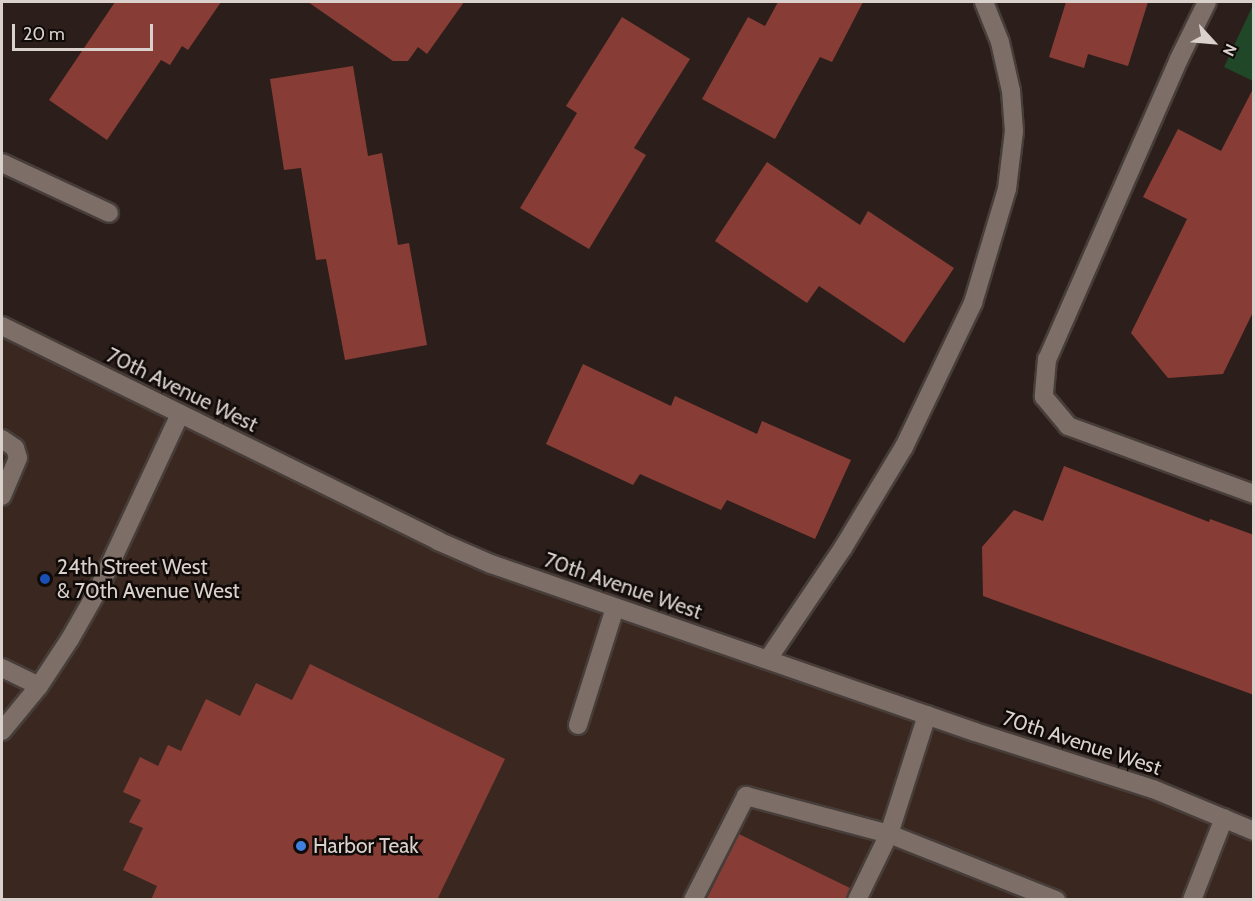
<!DOCTYPE html>
<style>
body{margin:0}
#map{position:relative;width:1255px;height:901px;overflow:hidden;background:#2c1f1b;font-family:Cabin,sans-serif}
div>[style]{position:absolute}
.built>*{inset:0;background:#392720}
.green>*{inset:0;background:#1f4728}
.building>*{inset:0;background:#873d35}
.roads{filter:drop-shadow(2px 0 #473d39) drop-shadow(-2px 0 #473d39) drop-shadow(0 2px #473d39) drop-shadow(0 -2px #473d39)}
.minor>*{height:18px;margin:-9px;padding:0 9px;transform-origin:9px;border-radius:9px;background:#7d6e68}
.dots>*{width:16px;height:16px;translate:-50% -50%;box-sizing:border-box;border:3px solid #100b09;border-radius:50%}
span{translate:-50% -50%;white-space:nowrap;text-align:center;line-height:1.15;-webkit-text-stroke:5px #100b09;paint-order:stroke}
.street-label{font-size:21px;color:#dad1cd}
.poi-label{font-size:21px;color:#dad1cd}
.left{translate:0 -50%;text-align:left}
.frame{position:absolute;inset:0;border:3px solid #dad1cd;pointer-events:none}
.north{position:absolute;left:1183px;top:12px;width:60px;height:60px;-webkit-text-stroke:4px #100b09;paint-order:stroke;rotate:116deg;font-size:16px;font-weight:700;line-height:24px;text-align:center;color:#dad1cd}
.north::after{content:'';display:block;margin:auto;width:21px;height:27px;background:#dad1cd;clip-path:polygon(50% 0,100% 100%,50% 72%,0 100%)}
.scale{position:absolute;left:12px;top:24px;width:141px;height:27px;box-sizing:border-box;border:3px solid #dad1cd;border-top:0;padding-left:8px;font-size:18px;line-height:21px;white-space:nowrap;color:#dad1cd;-webkit-text-stroke:4px #100b09;paint-order:stroke}
</style>
<div id="map">
<div class="built">
<i style="clip-path:polygon(2px 326px,438px 541px,1253px 831px,1253px 899px,2px 899px)"></i>
</div>
<div class="green">
<i style="clip-path:polygon(1253px 5px,1253px 81px,1224px 67px)"></i>
</div>
<div class="building">
<i style="clip-path:polygon(115px 2px,221px 2px,188px 50px,182px 46px,170px 65px,161px 60px,107px 140px,49px 100px)"></i>
<i style="clip-path:polygon(308px 2px,464px 2px,427px 54px,418px 47px,408px 61px,393px 61px)"></i>
<i style="clip-path:polygon(778px 2px,863px 2px,832px 62px,820px 57px,775px 139px,702px 99px,748px 17px,765px 26px)"></i>
<i style="clip-path:polygon(1066px 2px,1148px 2px,1128px 66px,1088px 54px,1084px 68px,1049px 57px)"></i>
<i style="clip-path:polygon(622px 17px,690px 59px,634px 148px,646px 155px,589px 249px,520px 208px,577px 113px,566px 106px)"></i>
<i style="clip-path:polygon(353px 66px,368px 156px,382px 153px,398px 245px,409px 243px,427px 345px,345px 360px,326px 259px,316px 260px,301px 168px,284px 170px,270px 79px)"></i>
<i style="clip-path:polygon(1254px 87px,1254px 310px,1223px 374px,1168px 378px,1131px 333px,1187px 219px,1143px 197px,1178px 129px,1221px 151px)"></i>
<i style="clip-path:polygon(767px 162px,860px 225px,868px 211px,954px 268px,904px 343px,819px 286px,807px 303px,715px 241px)"></i>
<i style="clip-path:polygon(583px 364px,671px 406px,675px 396px,757px 434px,762px 421px,851px 460px,815px 539px,727px 500px,721px 510px,640px 474px,633px 485px,546px 444px)"></i>
<i style="clip-path:polygon(1064px 466px,1209px 522px,1210px 519px,1254px 535px,1254px 695px,983px 596px,982px 547px,1014px 510px,1043px 521px)"></i>
<i style="clip-path:polygon(310px 664px,505px 759px,437px 900px,151px 900px,157px 886px,123px 870px,143px 828px,129px 822px,141px 800px,123px 792px,140px 757px,158px 766px,168px 745px,181px 751px,206px 699px,240px 716px,256px 683px,292px 700px)"></i>
<i style="clip-path:polygon(739px 834px,850px 888px,846px 900px,706px 900px)"></i>
</div>
<div class="roads">
<div class="minor">
<i style="left:1207px;top:2px;width:64px;rotate:116.2deg"></i>
<i style="left:1179px;top:59px;width:328px;rotate:113.7deg"></i>
<i style="left:1047px;top:359px;width:38px;rotate:95deg"></i>
<i style="left:1044px;top:397px;width:38px;rotate:50deg"></i>
<i style="left:1068px;top:426px;width:198px;rotate:20.1deg"></i>
<i style="left:2px;top:163px;width:118px;rotate:25deg"></i>
<i style="left:2px;top:326px;width:486px;rotate:26.2deg"></i>
<i style="left:438px;top:541px;width:58px;rotate:23.5deg"></i>
<i style="left:491px;top:564px;width:512px;rotate:19.14deg"></i>
<i style="left:975px;top:732px;width:187px;rotate:17.8deg"></i>
<i style="left:1153px;top:789px;width:109px;rotate:22.6deg"></i>
<i style="left:2px;top:439px;width:16px;rotate:35deg"></i>
<i style="left:15px;top:448px;width:10px;rotate:73deg"></i>
<i style="left:18px;top:458px;width:41px;rotate:112.8deg"></i>
<i style="left:768px;top:659px;width:134px;rotate:-56deg"></i>
<i style="left:843px;top:548px;width:118px;rotate:-58.9deg"></i>
<i style="left:904px;top:447px;width:160px;rotate:-64.4deg"></i>
<i style="left:973px;top:303px;width:119px;rotate:-73.4deg"></i>
<i style="left:1007px;top:189px;width:58px;rotate:-83.1deg"></i>
<i style="left:1014px;top:131px;width:40px;rotate:-94.3deg"></i>
<i style="left:1011px;top:91px;width:50px;rotate:-102.7deg"></i>
<i style="left:1000px;top:42px;width:43px;rotate:-111.8deg"></i>
<i style="left:2px;top:668px;width:41px;rotate:25.9deg"></i>
<i style="left:927px;top:715px;width:125px;rotate:107.7deg"></i>
<i style="left:889px;top:834px;width:180px;rotate:21.6deg"></i>
<i style="left:578px;top:725px;width:123px;rotate:-72.5deg"></i>
<i style="left:2px;top:731px;width:58px;rotate:-50.6deg"></i>
<i style="left:39px;top:686px;width:56px;rotate:-56.6deg"></i>
<i style="left:70px;top:639px;width:56px;rotate:-60.3deg"></i>
<i style="left:98px;top:590px;width:194px;rotate:-65deg"></i>
<i style="left:693px;top:900px;width:117px;rotate:-63deg"></i>
<i style="left:746px;top:796px;width:148px;rotate:14.9deg"></i>
<i style="left:889px;top:834px;width:73px;rotate:115.9deg"></i>
<i style="left:1192px;top:900px;width:88px;rotate:-68.7deg"></i>
</div>
</div>
<div class="dots">
<i style="left:45px;top:579px;background:#1a4fb4"></i>
<i style="left:301px;top:846px;background:#3f7fe0"></i>
</div>
<div class="street-label">
<span style="left:182px;top:390px;rotate:26deg">70th Avenue West</span>
<span style="left:623px;top:586px;rotate:19deg">70th Avenue West</span>
<span style="left:1082px;top:743px;rotate:18deg">70th Avenue West</span>
</div>
<div class="poi-label">
<span class="left" style="left:57px;top:579px">24th Street West<br>&amp; 70th Avenue West</span>
<span class="left" style="left:313px;top:846px">Harbor Teak</span>
</div>
<div class="frame"></div>
<div class="north">N</div>
<div class="scale">20 m</div>
</div>
